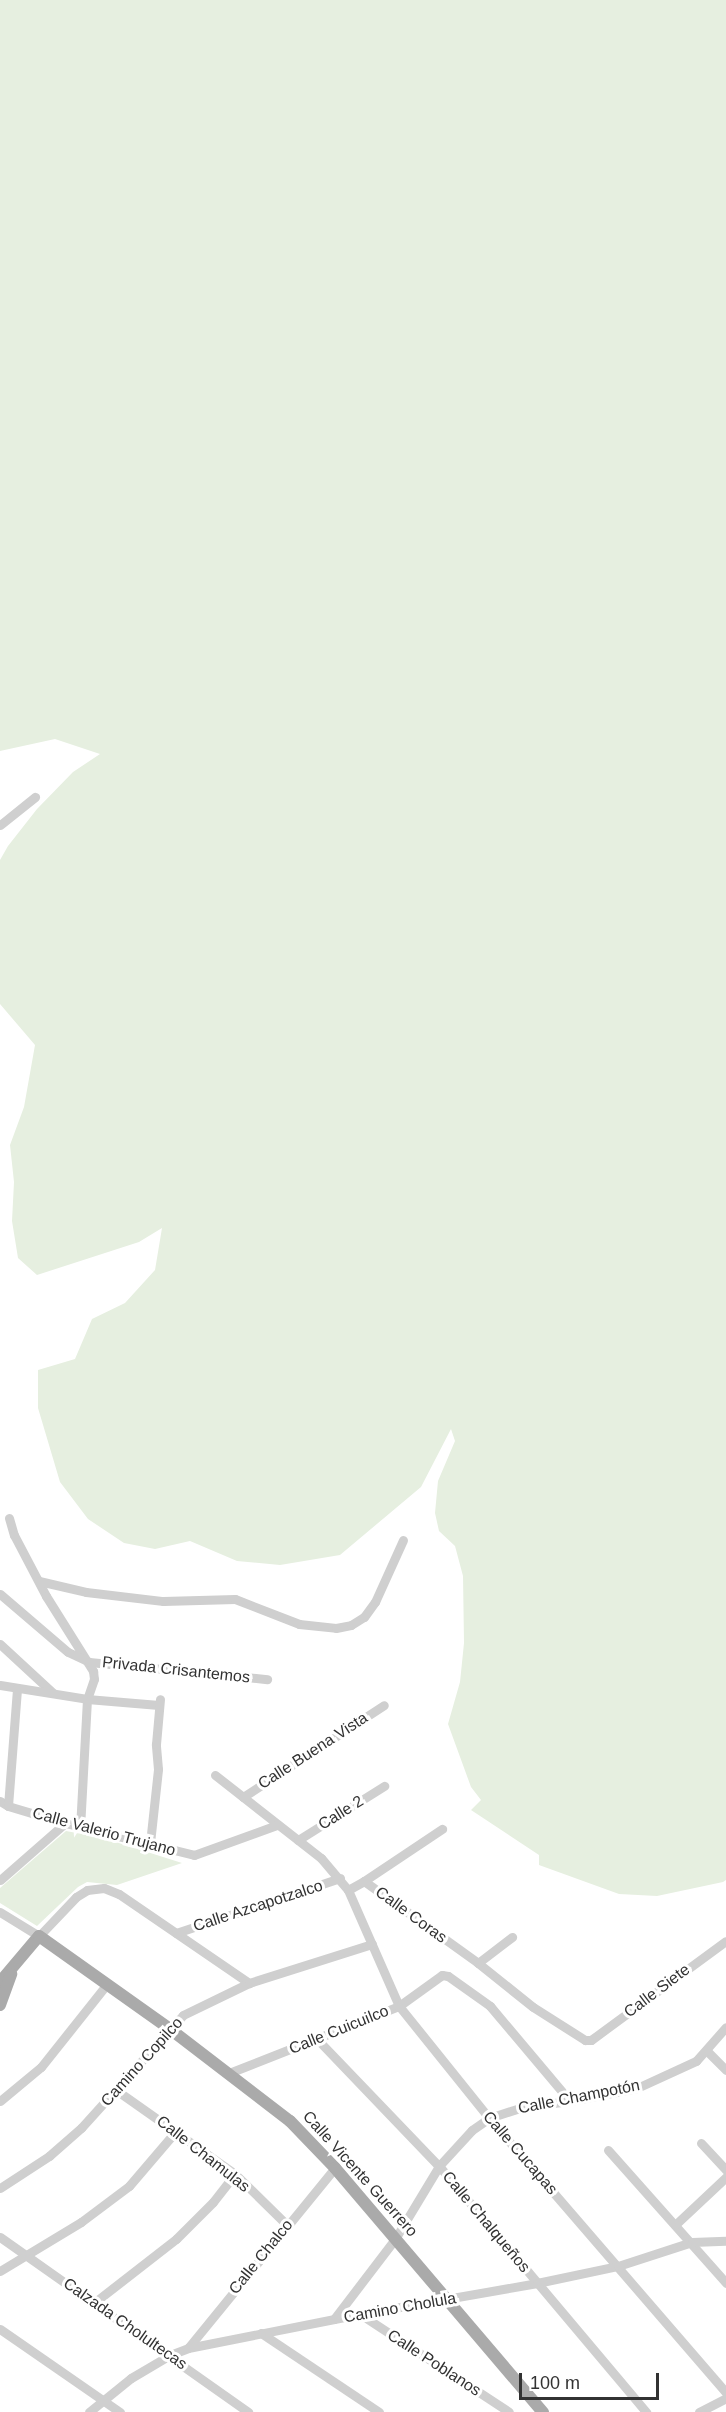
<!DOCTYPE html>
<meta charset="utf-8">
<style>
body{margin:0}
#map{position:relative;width:726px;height:2412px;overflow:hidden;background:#fff;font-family:Arial,sans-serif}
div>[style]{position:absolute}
.green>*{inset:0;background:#e6efe0}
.minor>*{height:9px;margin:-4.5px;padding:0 4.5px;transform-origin:4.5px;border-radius:4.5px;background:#cfcfcf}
.major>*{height:12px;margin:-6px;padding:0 6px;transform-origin:6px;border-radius:6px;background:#aaa}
span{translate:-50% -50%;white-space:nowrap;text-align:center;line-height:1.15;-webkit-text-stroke:6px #fff;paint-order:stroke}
.street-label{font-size:16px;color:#323232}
.scale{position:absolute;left:519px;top:2373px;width:140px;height:27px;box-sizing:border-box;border:3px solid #323232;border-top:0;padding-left:8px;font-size:18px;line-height:21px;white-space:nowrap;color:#323232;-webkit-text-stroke:4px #fff;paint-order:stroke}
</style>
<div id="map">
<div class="green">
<i style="clip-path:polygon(0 0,726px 0,726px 1880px,723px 1882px,657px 1896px,619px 1894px,539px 1865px,539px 1855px,471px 1810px,481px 1800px,471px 1787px,448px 1724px,460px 1682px,464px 1643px,463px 1576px,455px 1546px,439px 1531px,435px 1513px,438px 1481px,455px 1441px,451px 1429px,421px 1487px,340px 1555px,280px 1565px,237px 1561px,190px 1541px,155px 1549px,124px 1543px,88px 1519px,60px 1482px,38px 1408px,38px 1370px,75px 1359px,92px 1319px,125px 1303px,155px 1270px,162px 1228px,139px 1242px,37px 1275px,18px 1258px,12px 1221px,14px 1182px,10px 1145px,24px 1107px,35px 1045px,0 1004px,0 860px,8px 846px,37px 809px,73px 772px,100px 754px,55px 739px,0 751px)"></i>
<i style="clip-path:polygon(66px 1831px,103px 1838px,182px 1863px,117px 1885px,87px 1882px,78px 1887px,37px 1926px,0 1903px,0 1888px)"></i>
</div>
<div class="minor">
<i style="left:0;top:825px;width:45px;rotate:-38.7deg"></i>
<i style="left:9px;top:1518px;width:18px;rotate:74deg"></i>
<i style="left:14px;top:1535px;width:69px;rotate:62.3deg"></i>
<i style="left:46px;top:1596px;width:89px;rotate:57.9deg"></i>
<i style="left:93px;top:1671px;width:8px;rotate:83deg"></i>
<i style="left:94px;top:1679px;width:21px;rotate:109deg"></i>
<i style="left:87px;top:1699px;width:128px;rotate:93.1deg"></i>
<i style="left:39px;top:1581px;width:48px;rotate:13.2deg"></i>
<i style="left:86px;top:1592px;width:78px;rotate:6.7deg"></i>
<i style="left:163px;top:1601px;width:72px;rotate:-1.6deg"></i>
<i style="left:235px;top:1599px;width:69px;rotate:21.3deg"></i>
<i style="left:299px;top:1624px;width:37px;rotate:6deg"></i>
<i style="left:336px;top:1628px;width:15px;rotate:-11deg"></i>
<i style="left:351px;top:1625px;width:15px;rotate:-32deg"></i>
<i style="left:364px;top:1617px;width:19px;rotate:-54deg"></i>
<i style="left:375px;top:1602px;width:68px;rotate:-65.7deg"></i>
<i style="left:0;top:1594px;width:89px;rotate:40.5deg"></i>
<i style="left:68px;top:1652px;width:23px;rotate:25deg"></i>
<i style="left:89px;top:1662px;width:179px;rotate:5.5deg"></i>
<i style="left:0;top:1644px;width:72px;rotate:42.8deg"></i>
<i style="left:0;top:1685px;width:88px;rotate:9.1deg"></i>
<i style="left:87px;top:1699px;width:72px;rotate:4.8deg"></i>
<i style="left:215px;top:1775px;width:135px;rotate:38.1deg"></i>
<i style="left:321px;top:1858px;width:42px;rotate:49.8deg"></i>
<i style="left:348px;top:1890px;width:18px;rotate:-29deg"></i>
<i style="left:364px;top:1881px;width:140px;rotate:35.7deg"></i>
<i style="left:478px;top:1963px;width:70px;rotate:38.7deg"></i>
<i style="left:533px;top:2007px;width:62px;rotate:32.4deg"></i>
<i style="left:585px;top:2040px;width:6px"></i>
<i style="left:591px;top:2040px;width:167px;rotate:-36.3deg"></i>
<i style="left:243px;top:1797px;width:168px;rotate:-33.1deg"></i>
<i style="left:0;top:1801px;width:9px;rotate:32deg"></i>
<i style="left:8px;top:1806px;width:59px;rotate:16.6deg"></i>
<i style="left:65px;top:1823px;width:133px;rotate:13.9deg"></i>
<i style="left:194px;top:1855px;width:88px;rotate:-19.9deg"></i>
<i style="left:8px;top:1806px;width:118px;rotate:-85.6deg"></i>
<i style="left:298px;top:1840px;width:102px;rotate:-32.1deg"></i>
<i style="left:150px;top:1843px;width:74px;rotate:-83.8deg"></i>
<i style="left:158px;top:1769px;width:25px;rotate:-95deg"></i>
<i style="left:156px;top:1744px;width:45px;rotate:-84.9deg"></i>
<i style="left:0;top:1880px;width:86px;rotate:-41.2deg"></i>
<i style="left:364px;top:1881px;width:94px;rotate:-33.7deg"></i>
<i style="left:348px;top:1890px;width:127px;rotate:66.3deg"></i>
<i style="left:399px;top:2006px;width:144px;rotate:51.2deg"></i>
<i style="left:489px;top:2118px;width:363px;rotate:49.2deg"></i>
<i style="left:0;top:1912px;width:46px;rotate:31.6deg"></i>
<i style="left:39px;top:1936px;width:54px;rotate:-46.5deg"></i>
<i style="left:76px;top:1897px;width:13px;rotate:-32deg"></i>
<i style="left:87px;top:1890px;width:17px;rotate:-7deg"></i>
<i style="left:104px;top:1888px;width:16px;rotate:22deg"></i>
<i style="left:119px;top:1894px;width:158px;rotate:34.4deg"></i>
<i style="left:176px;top:1933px;width:173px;rotate:-18.5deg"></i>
<i style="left:478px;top:1963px;width:43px;rotate:-37.4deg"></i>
<i style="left:317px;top:2039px;width:176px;rotate:46.2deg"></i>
<i style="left:439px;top:2166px;width:322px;rotate:49.9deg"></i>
<i style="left:707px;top:2051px;width:27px;rotate:45deg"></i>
<i style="left:229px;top:2073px;width:183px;rotate:-21.5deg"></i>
<i style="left:399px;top:2006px;width:53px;rotate:-35.8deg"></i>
<i style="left:442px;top:1975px;width:6px;rotate:9deg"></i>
<i style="left:448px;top:1976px;width:52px;rotate:35.5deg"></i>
<i style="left:490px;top:2006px;width:124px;rotate:49.9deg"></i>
<i style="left:116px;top:2090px;width:146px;rotate:35.2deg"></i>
<i style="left:235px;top:2174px;width:71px;rotate:44.4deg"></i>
<i style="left:0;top:2101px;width:53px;rotate:-39.7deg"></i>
<i style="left:41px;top:2067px;width:106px;rotate:-51.5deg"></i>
<i style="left:701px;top:2143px;width:37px;rotate:47deg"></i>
<i style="left:608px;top:2150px;width:178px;rotate:48.4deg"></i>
<i style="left:0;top:2188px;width:59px;rotate:-33.1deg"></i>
<i style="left:49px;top:2156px;width:43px;rotate:-41.2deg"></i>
<i style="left:81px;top:2128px;width:152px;rotate:-47.9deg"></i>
<i style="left:183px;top:2015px;width:73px;rotate:-25.9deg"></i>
<i style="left:249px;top:1983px;width:129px;rotate:-17.6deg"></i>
<i style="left:676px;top:2224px;width:69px;rotate:-43.2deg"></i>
<i style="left:0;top:2237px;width:304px;rotate:35.2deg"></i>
<i style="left:0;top:2271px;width:95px;rotate:-31.2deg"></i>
<i style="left:81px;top:2222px;width:60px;rotate:-36.9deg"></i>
<i style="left:129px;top:2186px;width:72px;rotate:-49.5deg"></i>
<i style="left:95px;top:2302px;width:103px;rotate:-37.9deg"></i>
<i style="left:176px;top:2239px;width:52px;rotate:-45deg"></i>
<i style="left:213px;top:2202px;width:36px;rotate:-52deg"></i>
<i style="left:360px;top:2314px;width:178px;rotate:33.3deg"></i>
<i style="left:334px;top:2319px;width:101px;rotate:-52.7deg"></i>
<i style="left:395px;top:2239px;width:85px;rotate:-58.9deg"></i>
<i style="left:439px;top:2166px;width:49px;rotate:-47.5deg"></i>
<i style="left:472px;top:2130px;width:21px;rotate:-35deg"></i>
<i style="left:489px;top:2118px;width:35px;rotate:-18deg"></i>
<i style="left:522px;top:2107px;width:48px;rotate:-7.1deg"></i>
<i style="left:570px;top:2101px;width:68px;rotate:-11deg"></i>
<i style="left:637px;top:2088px;width:65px;rotate:-24.6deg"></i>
<i style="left:696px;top:2061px;width:45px;rotate:-48.6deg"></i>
<i style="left:0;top:2329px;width:146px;rotate:34.7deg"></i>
<i style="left:261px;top:2333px;width:142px;rotate:33.8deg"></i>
<i style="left:188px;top:2348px;width:232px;rotate:-50.8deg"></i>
<i style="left:89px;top:2412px;width:54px;rotate:-39deg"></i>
<i style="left:131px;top:2378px;width:45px;rotate:-30.5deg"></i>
<i style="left:170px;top:2355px;width:19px;rotate:-21deg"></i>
<i style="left:188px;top:2348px;width:175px;rotate:-11.2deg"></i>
<i style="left:360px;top:2314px;width:180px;rotate:-9.9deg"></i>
<i style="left:537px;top:2283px;width:83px;rotate:-11.9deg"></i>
<i style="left:618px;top:2266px;width:78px;rotate:-18deg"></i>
<i style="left:692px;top:2242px;width:34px;rotate:-2deg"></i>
<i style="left:699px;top:2412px;width:30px;rotate:-27deg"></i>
</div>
<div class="major">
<i style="left:0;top:1982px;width:60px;rotate:-49.7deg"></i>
<i style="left:39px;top:1936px;width:161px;rotate:35.4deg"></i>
<i style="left:170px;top:2029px;width:151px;rotate:37.5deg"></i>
<i style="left:290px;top:2121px;width:65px;rotate:46.2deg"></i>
<i style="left:335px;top:2168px;width:321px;rotate:49.6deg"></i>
<i style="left:0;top:2005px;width:33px;rotate:-70deg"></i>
</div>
<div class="street-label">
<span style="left:176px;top:1670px;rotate:6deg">Privada Crisantemos</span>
<span style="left:313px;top:1751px;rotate:-33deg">Calle Buena Vista</span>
<span style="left:341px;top:1813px;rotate:-32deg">Calle 2</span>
<span style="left:104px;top:1832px;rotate:15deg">Calle Valerio Trujano</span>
<span style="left:258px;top:1906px;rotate:-18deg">Calle Azcapotzalco</span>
<span style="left:411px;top:1915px;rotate:36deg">Calle Coras</span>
<span style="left:657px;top:1991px;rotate:-37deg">Calle Siete</span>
<span style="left:339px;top:2030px;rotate:-22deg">Calle Cuicuilco</span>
<span style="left:142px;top:2062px;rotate:-48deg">Camino Copilco</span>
<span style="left:579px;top:2097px;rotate:-11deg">Calle Champotón</span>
<span style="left:520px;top:2153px;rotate:49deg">Calle Cucapas</span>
<span style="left:203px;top:2154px;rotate:38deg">Calle Chamulas</span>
<span style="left:360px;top:2174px;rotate:48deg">Calle Vicente Guerrero</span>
<span style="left:486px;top:2222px;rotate:50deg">Calle Chalqueños</span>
<span style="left:261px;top:2257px;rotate:-51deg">Calle Chalco</span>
<span style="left:400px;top:2308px;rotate:-10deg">Camino Cholula</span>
<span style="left:125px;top:2324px;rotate:35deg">Calzada Cholultecas</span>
<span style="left:434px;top:2363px;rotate:33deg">Calle Poblanos</span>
</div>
<div class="scale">100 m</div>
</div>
